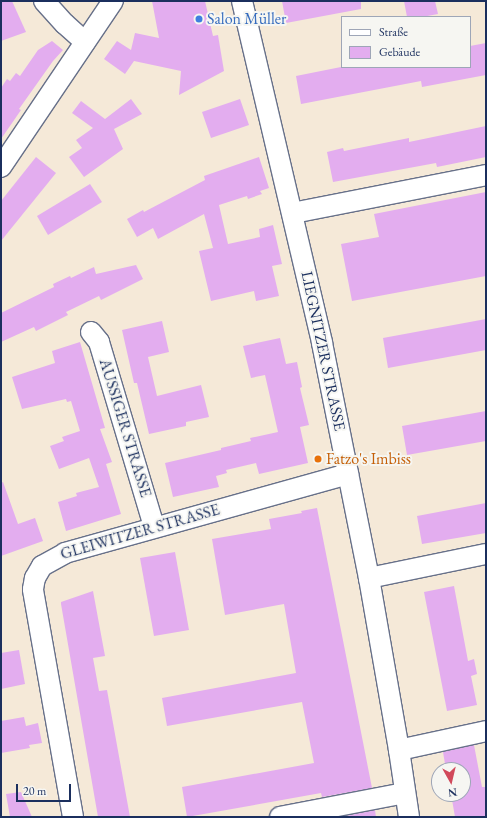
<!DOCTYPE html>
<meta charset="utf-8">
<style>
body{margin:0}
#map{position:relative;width:487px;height:818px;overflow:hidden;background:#f5e9d8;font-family:"EB Garamond",serif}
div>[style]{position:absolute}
.building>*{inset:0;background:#e3adef}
.roads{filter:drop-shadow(1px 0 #677089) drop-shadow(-1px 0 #677089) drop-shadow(0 1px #677089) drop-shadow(0 -1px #677089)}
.minor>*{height:20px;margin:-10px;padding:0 10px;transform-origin:10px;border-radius:10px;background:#fff}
.dots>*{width:11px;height:11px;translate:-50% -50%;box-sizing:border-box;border:2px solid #f6f6f2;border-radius:50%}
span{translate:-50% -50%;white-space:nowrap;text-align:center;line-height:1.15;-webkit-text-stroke:4px #f6f6f2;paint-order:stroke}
.shop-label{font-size:16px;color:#366cbe}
.left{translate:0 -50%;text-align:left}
.street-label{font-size:16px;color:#1b2f5e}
.food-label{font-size:16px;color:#c56008}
.frame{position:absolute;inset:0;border:2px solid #1b2f5e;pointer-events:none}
.legend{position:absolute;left:341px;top:16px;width:130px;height:52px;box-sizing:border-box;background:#f6f6f2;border:1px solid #9ea6b7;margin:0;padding:5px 7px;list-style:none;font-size:12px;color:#1b2f5e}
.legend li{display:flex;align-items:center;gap:8px;height:20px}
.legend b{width:20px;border:1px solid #9ea6b7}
.north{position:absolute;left:431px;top:762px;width:40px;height:40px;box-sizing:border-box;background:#f6f6f2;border:1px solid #9ea6b7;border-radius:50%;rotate:172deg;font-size:11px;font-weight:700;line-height:16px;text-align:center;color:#1b2f5e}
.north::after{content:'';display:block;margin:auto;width:14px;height:18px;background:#d1495b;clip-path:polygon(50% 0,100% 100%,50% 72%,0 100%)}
.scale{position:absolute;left:16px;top:784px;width:55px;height:18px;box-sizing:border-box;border:2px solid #1b2f5e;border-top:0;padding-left:5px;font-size:12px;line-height:14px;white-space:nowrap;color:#1b2f5e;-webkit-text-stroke:3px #f6f6f2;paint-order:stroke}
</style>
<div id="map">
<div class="building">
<i style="clip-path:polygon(1px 1px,12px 1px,26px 32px,1px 41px)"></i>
<i style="clip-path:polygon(152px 1px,205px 1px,213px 36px,218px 35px,224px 71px,179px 95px,181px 71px,134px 61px,125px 74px,104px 59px,117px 41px,131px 50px,135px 33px,159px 38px)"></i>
<i style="clip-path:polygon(282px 1px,361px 1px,361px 9px,286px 23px)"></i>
<i style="clip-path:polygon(404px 1px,435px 1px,438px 14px,422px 17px,407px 17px)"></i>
<i style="clip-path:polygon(52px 41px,63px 50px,53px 61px,19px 109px,21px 110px,1px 139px,1px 88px,7px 79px,10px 81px,16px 73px,20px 76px,38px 50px)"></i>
<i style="clip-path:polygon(486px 43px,486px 75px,422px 87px,421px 81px,301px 104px,296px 76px,341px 67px,470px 67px,470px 46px)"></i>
<i style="clip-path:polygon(131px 99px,142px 114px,114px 129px,123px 149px,84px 177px,69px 157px,82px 148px,76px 140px,93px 128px,72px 113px,81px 101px,105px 119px)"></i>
<i style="clip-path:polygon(240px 99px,249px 125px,211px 138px,202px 112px)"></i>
<i style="clip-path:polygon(486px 126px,486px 157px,437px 167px,436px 163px,333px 182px,327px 152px,343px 148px,344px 151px,409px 138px,409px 142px)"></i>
<i style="clip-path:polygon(36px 157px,56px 173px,1px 241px,1px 201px)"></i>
<i style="clip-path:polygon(259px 157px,269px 188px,260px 191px,262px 194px,248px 199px,247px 196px,219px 205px,228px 244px,260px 237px,259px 229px,273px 225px,282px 264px,272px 266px,279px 296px,256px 301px,254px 291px,211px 301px,199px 251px,213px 248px,204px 214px,158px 239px,153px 228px,137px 237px,127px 219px,143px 210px,144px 212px,205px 180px,204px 176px)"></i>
<i style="clip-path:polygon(90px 184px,102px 202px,48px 235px,37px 216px)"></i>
<i style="clip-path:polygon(486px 192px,486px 276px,352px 301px,341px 244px,379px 237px,374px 214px)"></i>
<i style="clip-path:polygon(136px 265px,143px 279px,101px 300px,99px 296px,66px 312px,68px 315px,36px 331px,34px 327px,1px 342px,1px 313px,54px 287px,53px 284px,70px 276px,71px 278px,94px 267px,96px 274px)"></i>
<i style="clip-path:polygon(486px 319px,486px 350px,388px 368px,383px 338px)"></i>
<i style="clip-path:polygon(162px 321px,169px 352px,148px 357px,157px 396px,201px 385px,209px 417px,186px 422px,186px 426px,149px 434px,137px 383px,134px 383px,122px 330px)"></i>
<i style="clip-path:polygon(280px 338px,286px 364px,297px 362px,302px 387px,300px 388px,309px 425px,300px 427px,308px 463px,259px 474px,256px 463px,226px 470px,227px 473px,216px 476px,219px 487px,173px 497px,165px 463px,221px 450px,221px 448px,251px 441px,250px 438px,278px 432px,265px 375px,251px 378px,243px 346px)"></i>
<i style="clip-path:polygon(80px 342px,105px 428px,100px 429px,112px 462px,106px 464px,121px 514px,66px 531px,58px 502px,77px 496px,76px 493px,99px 487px,89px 458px,59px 469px,50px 446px,64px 441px,62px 437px,80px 431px,71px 401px,67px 402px,66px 399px,22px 409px,12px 377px,55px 363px,52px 351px)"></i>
<i style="clip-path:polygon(486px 411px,486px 441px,407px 455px,402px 426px)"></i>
<i style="clip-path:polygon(3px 482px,18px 524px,35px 518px,43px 541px,1px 556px,1px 483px)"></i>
<i style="clip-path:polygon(486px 503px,486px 533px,422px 544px,417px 516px)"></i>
<i style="clip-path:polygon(317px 508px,372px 788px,322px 797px,321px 793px,187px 817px,182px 787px,314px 763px,302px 702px,167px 726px,162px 698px,296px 673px,284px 604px,225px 615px,212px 539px,271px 529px,269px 519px,302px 513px,301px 511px)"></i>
<i style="clip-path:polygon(175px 552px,189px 630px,154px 636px,140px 558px)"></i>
<i style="clip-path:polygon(454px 586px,468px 661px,474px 659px,477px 674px,471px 676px,477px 705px,447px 711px,424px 592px)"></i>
<i style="clip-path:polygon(93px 591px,105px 656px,93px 658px,99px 691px,107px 690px,130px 817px,98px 817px,61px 604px,61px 602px)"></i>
<i style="clip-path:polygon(19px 650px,25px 684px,1px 689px,1px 653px)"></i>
<i style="clip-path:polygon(24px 717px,26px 726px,38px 723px,42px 743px,29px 745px,30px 748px,1px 753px,1px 721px)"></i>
<i style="clip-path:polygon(474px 745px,482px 787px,486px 787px,486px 817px,455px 817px,451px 794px,463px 794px,463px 770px,446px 770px,443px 752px)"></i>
<i style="clip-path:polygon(21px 792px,32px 817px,10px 817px,6px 794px)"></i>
<i style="clip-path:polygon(375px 810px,376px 817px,341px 817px)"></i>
</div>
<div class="roads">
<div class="minor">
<i style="left:44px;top:1px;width:31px;rotate:48deg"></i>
<i style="left:65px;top:24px;width:27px;rotate:42deg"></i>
<i style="left:242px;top:1px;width:351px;rotate:76.8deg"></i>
<i style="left:322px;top:343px;width:240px;rotate:78.7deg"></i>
<i style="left:369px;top:578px;width:175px;rotate:80.1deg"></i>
<i style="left:399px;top:750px;width:68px;rotate:81.5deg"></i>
<i style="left:1px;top:167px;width:200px;rotate:-56deg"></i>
<i style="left:293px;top:213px;width:197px;rotate:-11.1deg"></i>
<i style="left:91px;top:332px;width:13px;rotate:51deg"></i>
<i style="left:99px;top:342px;width:193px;rotate:73.4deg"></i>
<i style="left:369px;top:578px;width:119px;rotate:-11.6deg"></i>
<i style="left:399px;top:750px;width:89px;rotate:-12.3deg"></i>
<i style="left:73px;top:817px;width:231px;rotate:-100deg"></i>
<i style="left:33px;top:589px;width:11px;rotate:-80deg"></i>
<i style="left:35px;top:578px;width:14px;rotate:-60deg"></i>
<i style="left:42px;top:566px;width:26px;rotate:-29deg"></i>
<i style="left:65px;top:553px;width:294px;rotate:-15.6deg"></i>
<i style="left:280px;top:817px;width:127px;rotate:-10.9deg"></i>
</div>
</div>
<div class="dots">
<i style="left:199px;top:19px;background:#3f7fe0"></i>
<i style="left:318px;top:459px;background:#e8710a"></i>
</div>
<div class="shop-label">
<span class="left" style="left:207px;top:19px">Salon Müller</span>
</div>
<div class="street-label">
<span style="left:323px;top:351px;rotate:78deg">LIEGNITZER STRASSE</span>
<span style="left:125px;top:428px;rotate:73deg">AUSSIGER STRASSE</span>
<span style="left:140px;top:532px;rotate:-16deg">GLEIWITZER STRASSE</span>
</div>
<div class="food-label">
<span class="left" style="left:326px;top:459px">Fatzo's Imbiss</span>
</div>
<div class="frame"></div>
<ul class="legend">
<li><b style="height:5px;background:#fff"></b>Straße</li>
<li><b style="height:11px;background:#e3adef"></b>Gebäude</li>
</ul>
<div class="north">N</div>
<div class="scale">20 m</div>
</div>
